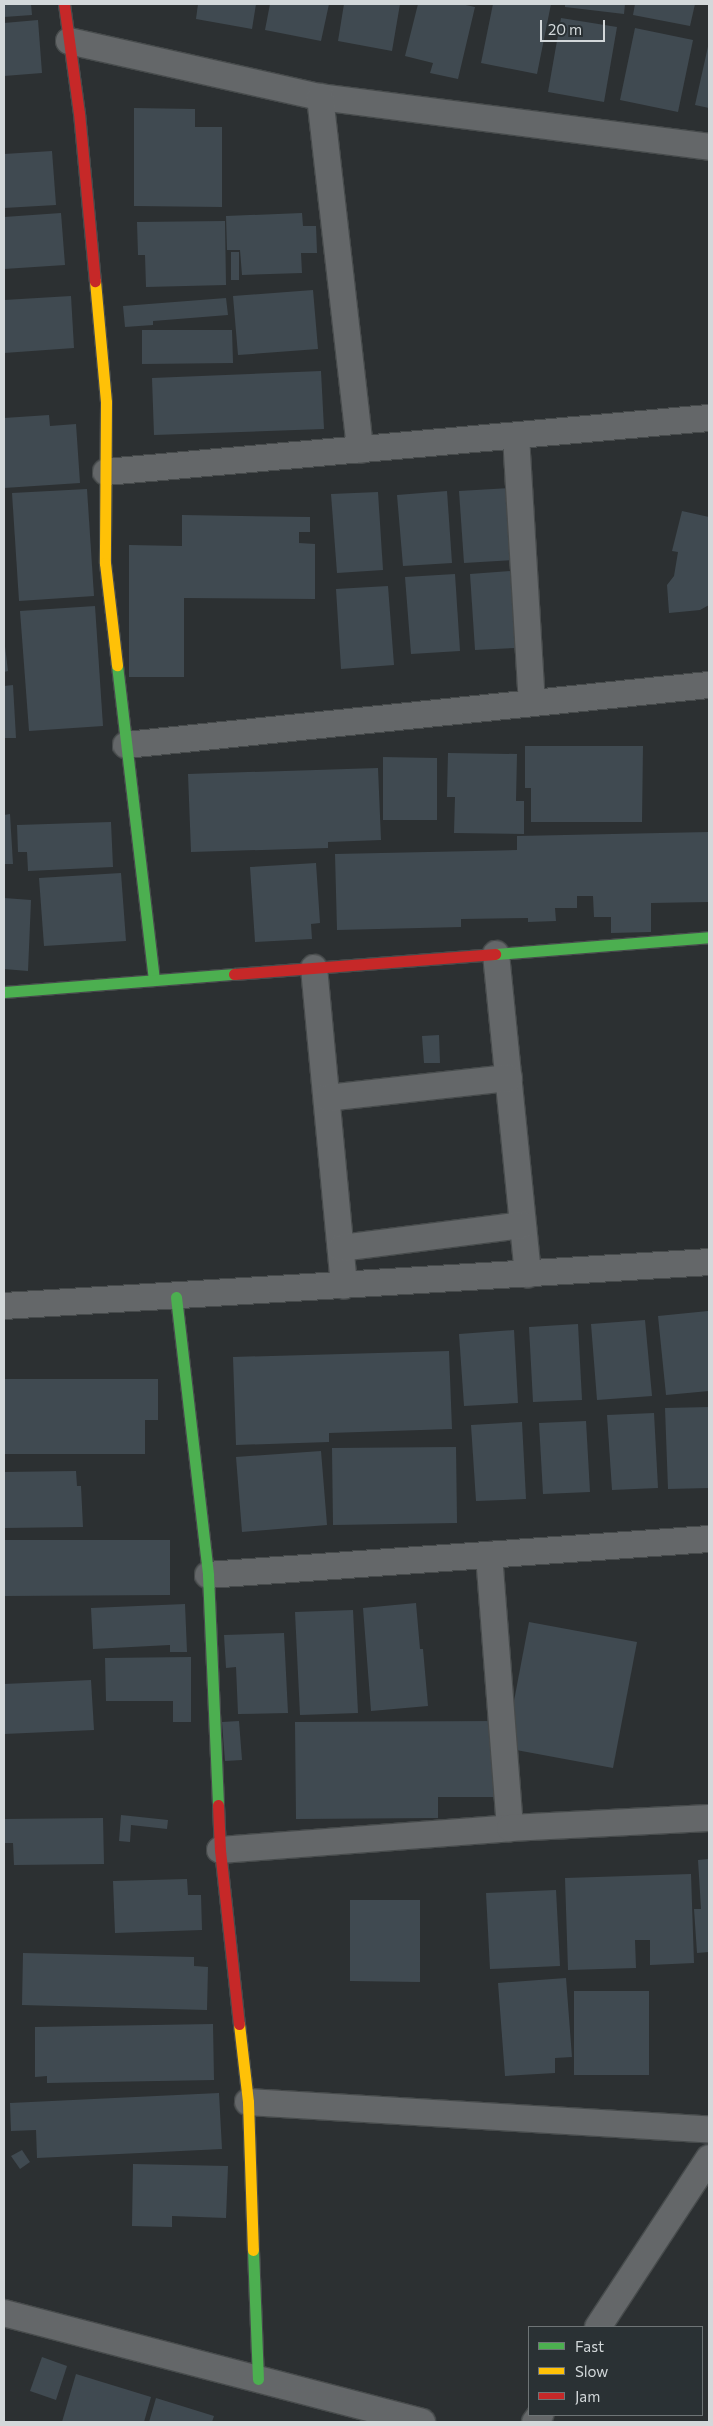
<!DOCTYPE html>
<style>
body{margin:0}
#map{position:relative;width:713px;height:2426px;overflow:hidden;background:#2c3032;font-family:Commissioner,sans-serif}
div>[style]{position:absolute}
.building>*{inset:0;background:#404a51}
.roads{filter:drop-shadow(1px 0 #474b4c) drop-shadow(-1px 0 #474b4c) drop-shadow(0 1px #474b4c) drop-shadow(0 -1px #474b4c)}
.street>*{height:26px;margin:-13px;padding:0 13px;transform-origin:13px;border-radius:13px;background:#646769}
.fast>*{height:11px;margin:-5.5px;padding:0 5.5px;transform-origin:5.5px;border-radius:5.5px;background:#4caf50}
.slow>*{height:11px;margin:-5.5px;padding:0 5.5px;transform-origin:5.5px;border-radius:5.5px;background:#ffc107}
.jam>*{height:11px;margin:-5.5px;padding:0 5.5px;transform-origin:5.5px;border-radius:5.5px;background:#c62828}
span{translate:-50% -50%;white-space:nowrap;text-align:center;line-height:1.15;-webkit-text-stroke:5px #2a3134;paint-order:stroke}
.frame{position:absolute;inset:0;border:5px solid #d3d8da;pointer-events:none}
.legend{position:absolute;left:528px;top:2326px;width:175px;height:90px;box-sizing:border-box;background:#2a3134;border:1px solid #6e7476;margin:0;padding:6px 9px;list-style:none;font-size:15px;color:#d3d8da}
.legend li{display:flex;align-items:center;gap:10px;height:25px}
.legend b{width:25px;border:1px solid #6e7476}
.scale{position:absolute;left:540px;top:20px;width:65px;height:22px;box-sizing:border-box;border:2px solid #d3d8da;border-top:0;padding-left:6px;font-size:15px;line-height:18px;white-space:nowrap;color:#d3d8da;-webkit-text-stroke:4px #2a3134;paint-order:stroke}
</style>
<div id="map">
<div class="building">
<i style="clip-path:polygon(4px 4px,31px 4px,32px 15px,4px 17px)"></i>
<i style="clip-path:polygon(198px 4px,256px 4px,252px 29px,196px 19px)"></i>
<i style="clip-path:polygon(270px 4px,329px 4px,321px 41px,265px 30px)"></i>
<i style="clip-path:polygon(344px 4px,400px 4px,392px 51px,338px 41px)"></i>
<i style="clip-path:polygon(418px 4px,461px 4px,475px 7px,458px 79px,430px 73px,433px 63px,405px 56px)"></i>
<i style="clip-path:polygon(493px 4px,551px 4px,537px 74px,481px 63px)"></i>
<i style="clip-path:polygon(565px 4px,625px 4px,624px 14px,565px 7px)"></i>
<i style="clip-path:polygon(635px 4px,695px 4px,690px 26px,633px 15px)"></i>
<i style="clip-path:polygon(561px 18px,617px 27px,604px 102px,548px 92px)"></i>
<i style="clip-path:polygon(38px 20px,42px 73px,4px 76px,4px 23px)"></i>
<i style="clip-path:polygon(635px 28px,693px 40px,678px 112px,620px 100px)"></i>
<i style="clip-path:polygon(709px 42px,709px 108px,695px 105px)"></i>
<i style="clip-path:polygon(134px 108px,195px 109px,195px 127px,222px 127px,222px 207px,134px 206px)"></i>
<i style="clip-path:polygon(52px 151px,56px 205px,4px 208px,4px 154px)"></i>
<i style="clip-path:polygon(61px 213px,65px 265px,4px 269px,4px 217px)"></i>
<i style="clip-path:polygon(302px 213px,303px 226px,316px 226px,317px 253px,301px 253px,302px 273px,242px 275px,240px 250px,227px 250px,226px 216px)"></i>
<i style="clip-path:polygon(225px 221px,226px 285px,146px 287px,145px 255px,138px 255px,137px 222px)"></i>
<i style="clip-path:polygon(231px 252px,239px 252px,239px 280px,231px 280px)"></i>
<i style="clip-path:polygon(313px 290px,318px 349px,238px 355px,233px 296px)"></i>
<i style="clip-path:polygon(71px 296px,74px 348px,4px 353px,4px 300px)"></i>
<i style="clip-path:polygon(226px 298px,228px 315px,153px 321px,153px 325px,125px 327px,123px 306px)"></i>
<i style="clip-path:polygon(142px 330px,232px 330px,233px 363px,142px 364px)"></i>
<i style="clip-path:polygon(321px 371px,324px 429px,154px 435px,152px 378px)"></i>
<i style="clip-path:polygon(49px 415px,50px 426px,76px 424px,80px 483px,4px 488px,4px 418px)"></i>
<i style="clip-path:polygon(510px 488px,515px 560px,464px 563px,459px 491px)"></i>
<i style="clip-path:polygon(87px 489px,94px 596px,19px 601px,12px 493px)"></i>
<i style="clip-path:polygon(447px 491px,452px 563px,403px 566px,397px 495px)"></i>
<i style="clip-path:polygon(378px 492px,383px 570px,337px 573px,331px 494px)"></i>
<i style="clip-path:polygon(682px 511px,709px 517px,709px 605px,700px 610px,669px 613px,667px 585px,674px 576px,678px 552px,672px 551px)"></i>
<i style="clip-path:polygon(182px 515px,310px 517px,310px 532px,299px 532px,299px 543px,315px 544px,315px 599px,184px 598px,184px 677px,129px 677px,129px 545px,182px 546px)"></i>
<i style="clip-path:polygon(510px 571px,515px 648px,475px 650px,470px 574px)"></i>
<i style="clip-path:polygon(455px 574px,460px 651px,411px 654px,405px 577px)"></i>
<i style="clip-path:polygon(388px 586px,394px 665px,341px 669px,336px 589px)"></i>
<i style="clip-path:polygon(95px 606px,103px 726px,29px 731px,20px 611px)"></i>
<i style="clip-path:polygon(4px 638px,8px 671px,4px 672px)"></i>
<i style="clip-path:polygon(13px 685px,16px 738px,4px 738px,4px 686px)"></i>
<i style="clip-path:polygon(525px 746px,643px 746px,642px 822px,531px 822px,531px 788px,525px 788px)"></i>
<i style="clip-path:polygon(448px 753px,517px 754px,516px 801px,524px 801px,524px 834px,454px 833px,455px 797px,447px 797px)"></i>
<i style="clip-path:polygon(383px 757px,437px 758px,437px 820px,383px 820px)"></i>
<i style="clip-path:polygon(378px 768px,381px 840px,328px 842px,328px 848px,191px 852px,188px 774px)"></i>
<i style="clip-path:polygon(10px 814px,13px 864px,4px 864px,4px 815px)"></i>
<i style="clip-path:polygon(111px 822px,113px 867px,28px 871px,27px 852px,18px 852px,17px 825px)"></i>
<i style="clip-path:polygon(709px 832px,709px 902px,651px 903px,651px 932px,611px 933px,611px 917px,594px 917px,593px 896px,577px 896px,577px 908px,555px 908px,556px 921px,528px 922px,528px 918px,461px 919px,461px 927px,337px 930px,335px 854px,517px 850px,517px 836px)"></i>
<i style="clip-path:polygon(316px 863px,320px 923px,311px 924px,312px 939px,255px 942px,250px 867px)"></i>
<i style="clip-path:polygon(121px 873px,126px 941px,44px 946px,39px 878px)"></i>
<i style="clip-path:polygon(4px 898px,31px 900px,28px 971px,4px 969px)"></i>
<i style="clip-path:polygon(439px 1035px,440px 1063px,424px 1063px,422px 1036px)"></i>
<i style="clip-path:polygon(708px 1311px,709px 1391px,666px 1395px,658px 1316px)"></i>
<i style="clip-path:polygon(645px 1320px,652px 1396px,597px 1400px,591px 1324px)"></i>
<i style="clip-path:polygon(578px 1324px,582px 1400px,533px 1402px,529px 1327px)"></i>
<i style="clip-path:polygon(514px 1330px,518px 1403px,464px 1406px,459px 1334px)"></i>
<i style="clip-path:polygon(449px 1351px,452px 1429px,329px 1433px,329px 1442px,236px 1445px,233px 1357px)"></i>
<i style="clip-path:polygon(4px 1379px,158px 1379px,158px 1420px,145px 1420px,145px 1454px,4px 1454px)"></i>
<i style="clip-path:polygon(709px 1407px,709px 1488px,668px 1489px,665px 1408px)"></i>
<i style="clip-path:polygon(654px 1413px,658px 1488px,612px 1490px,607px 1415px)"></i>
<i style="clip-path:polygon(586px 1421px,590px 1492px,543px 1494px,539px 1423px)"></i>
<i style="clip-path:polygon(522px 1422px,526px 1499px,476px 1501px,471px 1425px)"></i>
<i style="clip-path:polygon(456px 1447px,457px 1523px,333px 1525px,332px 1448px)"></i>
<i style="clip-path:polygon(321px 1451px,327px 1525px,242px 1532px,236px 1457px)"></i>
<i style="clip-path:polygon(76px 1471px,77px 1486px,81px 1486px,83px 1527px,4px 1528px,4px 1472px)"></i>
<i style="clip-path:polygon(4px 1540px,170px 1540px,170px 1595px,4px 1596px)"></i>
<i style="clip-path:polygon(416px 1603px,420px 1649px,423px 1649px,428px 1706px,371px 1711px,363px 1608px)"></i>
<i style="clip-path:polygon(185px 1604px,187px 1652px,170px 1652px,170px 1645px,93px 1649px,91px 1608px)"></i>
<i style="clip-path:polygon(353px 1610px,358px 1713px,300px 1715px,295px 1612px)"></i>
<i style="clip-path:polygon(529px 1622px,637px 1642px,613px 1768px,505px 1748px)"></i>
<i style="clip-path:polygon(284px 1633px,288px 1713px,238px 1714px,236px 1667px,226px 1668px,224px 1635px)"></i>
<i style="clip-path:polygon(191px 1657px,191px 1722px,173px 1722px,173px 1701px,106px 1701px,105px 1658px)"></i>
<i style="clip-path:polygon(91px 1680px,94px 1730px,4px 1734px,4px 1684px)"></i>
<i style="clip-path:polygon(239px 1721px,242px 1760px,225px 1761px,222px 1722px)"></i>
<i style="clip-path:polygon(498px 1721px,499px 1797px,438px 1797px,438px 1818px,296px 1819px,295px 1722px)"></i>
<i style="clip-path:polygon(121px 1815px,168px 1820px,167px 1829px,131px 1825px,130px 1842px,119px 1841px)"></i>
<i style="clip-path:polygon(103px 1818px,104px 1864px,14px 1865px,13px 1843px,4px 1843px,4px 1819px)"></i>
<i style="clip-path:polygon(709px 1859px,709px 1952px,697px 1953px,694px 1909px,701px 1909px,698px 1860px)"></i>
<i style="clip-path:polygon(691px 1874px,694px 1963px,650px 1965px,650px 1940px,635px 1940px,636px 1968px,568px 1970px,565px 1878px)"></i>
<i style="clip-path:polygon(187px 1879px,188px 1895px,201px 1895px,202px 1930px,115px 1933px,113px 1881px)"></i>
<i style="clip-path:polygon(556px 1890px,560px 1966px,490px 1969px,486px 1893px)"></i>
<i style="clip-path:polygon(350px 1900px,420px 1900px,420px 1982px,350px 1981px)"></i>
<i style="clip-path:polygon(23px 1953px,194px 1957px,194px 1966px,208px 1967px,207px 2010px,22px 2005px)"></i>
<i style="clip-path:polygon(566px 1978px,572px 2057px,555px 2058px,555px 2073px,505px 2076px,498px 1983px)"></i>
<i style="clip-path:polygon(574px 1991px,649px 1991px,649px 2075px,574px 2075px)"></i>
<i style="clip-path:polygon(213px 2024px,214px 2080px,47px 2083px,47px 2076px,35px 2077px,35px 2027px)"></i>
<i style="clip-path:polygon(219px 2093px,222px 2149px,37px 2158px,36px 2130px,11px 2131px,10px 2103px)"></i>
<i style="clip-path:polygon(22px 2150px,30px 2162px,20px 2169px,11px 2156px)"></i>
<i style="clip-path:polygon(133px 2164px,228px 2166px,226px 2218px,172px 2216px,172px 2227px,132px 2226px)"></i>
<i style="clip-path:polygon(42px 2357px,67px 2366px,56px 2400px,30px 2391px)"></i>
<i style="clip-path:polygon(76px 2374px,151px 2397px,144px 2422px,62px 2422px)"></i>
<i style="clip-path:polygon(156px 2398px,214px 2416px,212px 2422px,149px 2422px)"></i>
</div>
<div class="roads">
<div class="street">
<i style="left:69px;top:41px;width:257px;rotate:12.6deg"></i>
<i style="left:320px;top:97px;width:392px;rotate:7.3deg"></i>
<i style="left:320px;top:97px;width:355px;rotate:83.5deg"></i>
<i style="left:516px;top:436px;width:267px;rotate:86.6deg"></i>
<i style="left:106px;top:472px;width:605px;rotate:-5.12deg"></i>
<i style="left:126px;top:745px;width:586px;rotate:-5.88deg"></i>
<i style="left:496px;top:954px;width:322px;rotate:84.3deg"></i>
<i style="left:314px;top:968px;width:319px;rotate:84.6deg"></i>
<i style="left:327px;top:1098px;width:183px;rotate:-6.3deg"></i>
<i style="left:341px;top:1248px;width:183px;rotate:-7.2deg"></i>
<i style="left:4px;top:1306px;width:706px;rotate:-3.57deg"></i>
<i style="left:489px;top:1555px;width:274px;rotate:85.6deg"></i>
<i style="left:208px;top:1575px;width:502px;rotate:-4.11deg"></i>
<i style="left:220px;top:1850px;width:291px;rotate:-4.3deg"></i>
<i style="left:510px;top:1828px;width:199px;rotate:-2.9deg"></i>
<i style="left:248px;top:2102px;width:462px;rotate:3.4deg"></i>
<i style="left:4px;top:2313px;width:432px;rotate:14.6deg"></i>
<i style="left:598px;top:2327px;width:202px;rotate:-56.7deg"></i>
<i style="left:535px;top:2422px;width:9px;rotate:-54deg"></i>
</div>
<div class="fast">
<i style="left:117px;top:665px;width:317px;rotate:83.3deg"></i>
<i style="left:495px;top:954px;width:215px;rotate:-4.5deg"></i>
<i style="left:4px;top:992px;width:231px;rotate:-4.5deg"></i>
<i style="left:176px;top:1297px;width:280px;rotate:83.4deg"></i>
<i style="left:208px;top:1575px;width:230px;rotate:87.5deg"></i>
<i style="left:253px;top:2250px;width:129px;rotate:87.8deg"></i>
</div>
<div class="slow">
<i style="left:95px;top:281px;width:121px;rotate:84.8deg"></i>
<i style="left:106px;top:402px;width:161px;rotate:90.4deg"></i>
<i style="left:105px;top:563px;width:103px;rotate:83.3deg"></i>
<i style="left:239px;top:2024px;width:79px;rotate:83.4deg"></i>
<i style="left:248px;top:2102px;width:148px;rotate:88.1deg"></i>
</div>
<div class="jam">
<i style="left:64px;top:4px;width:110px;rotate:82.2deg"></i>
<i style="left:79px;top:113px;width:169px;rotate:84.6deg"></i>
<i style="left:234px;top:974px;width:262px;rotate:-4.4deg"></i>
<i style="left:218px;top:1805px;width:45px;rotate:87.5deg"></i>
<i style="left:220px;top:1850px;width:175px;rotate:83.8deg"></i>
</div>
</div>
<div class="frame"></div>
<ul class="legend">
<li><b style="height:6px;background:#4caf50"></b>Fast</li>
<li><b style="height:6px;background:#ffc107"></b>Slow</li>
<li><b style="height:6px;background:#c62828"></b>Jam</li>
</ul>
<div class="scale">20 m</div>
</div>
